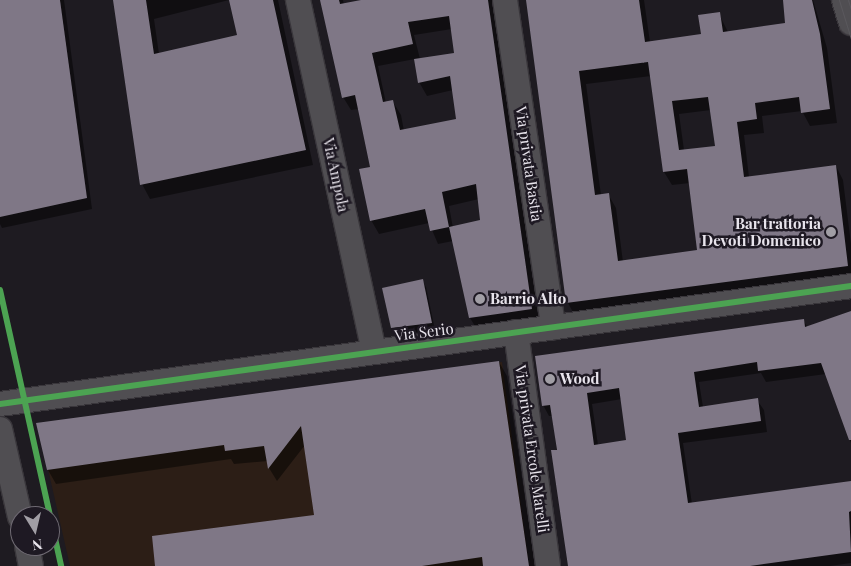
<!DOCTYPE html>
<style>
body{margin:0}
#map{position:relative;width:851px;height:566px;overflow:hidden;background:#1e1b21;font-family:"Playfair Display",serif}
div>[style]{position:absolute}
.industrial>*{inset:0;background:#2c1e16}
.shadow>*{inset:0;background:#0007}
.building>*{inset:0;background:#7f7786}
.roads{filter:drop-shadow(1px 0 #39363b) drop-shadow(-1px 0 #39363b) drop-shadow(0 1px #39363b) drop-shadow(0 -1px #39363b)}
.minor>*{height:24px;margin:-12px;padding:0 12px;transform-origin:12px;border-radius:12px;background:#504e52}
.tram>*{height:1px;margin:-0.5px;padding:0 0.5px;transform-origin:0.5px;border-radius:0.5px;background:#5a585d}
.cycleway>*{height:6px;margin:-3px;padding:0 3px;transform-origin:3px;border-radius:3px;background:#4ca352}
.dots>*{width:14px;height:14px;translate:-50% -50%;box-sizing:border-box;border:2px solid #1e1923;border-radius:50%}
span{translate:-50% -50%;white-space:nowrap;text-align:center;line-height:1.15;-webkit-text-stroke:5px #1e1923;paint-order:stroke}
.street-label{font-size:15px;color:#e8e4ec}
.poi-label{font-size:15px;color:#e8e4ec;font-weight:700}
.right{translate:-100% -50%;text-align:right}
.left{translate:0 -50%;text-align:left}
.north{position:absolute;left:10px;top:506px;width:50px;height:50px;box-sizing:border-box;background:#1e1923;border:1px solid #6f6a73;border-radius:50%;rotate:171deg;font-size:14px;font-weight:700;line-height:20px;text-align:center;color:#e8e4ec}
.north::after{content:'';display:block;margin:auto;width:18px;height:22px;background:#a19ea5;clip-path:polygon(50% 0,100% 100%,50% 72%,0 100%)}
</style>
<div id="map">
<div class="industrial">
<i style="clip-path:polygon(502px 362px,529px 566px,70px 566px,38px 425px)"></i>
</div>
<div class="shadow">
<i style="clip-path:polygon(0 0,64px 0,92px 209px,2px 228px,0 224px)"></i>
<i style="clip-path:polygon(115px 0,229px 0,154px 19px,159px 54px,239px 36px,231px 0,278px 0,313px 165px,150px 199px,142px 184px)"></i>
<i style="clip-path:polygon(evenodd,322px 0,343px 0,344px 5px,367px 0,493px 0,539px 322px,478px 331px,470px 318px,453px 241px,438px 244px,429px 223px,379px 234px,371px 220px,372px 168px,359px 109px,351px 110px,343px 97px,322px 0,452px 29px,455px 54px,420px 59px,414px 35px,452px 29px,322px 0,415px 59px,419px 82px,427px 96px,453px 90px,457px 120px,404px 131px,401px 115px,393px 102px,386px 103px,378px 66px,415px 59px,322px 0,479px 199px,482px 221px,453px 228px,449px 206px,479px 199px)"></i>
<i style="clip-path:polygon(evenodd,527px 0,644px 0,650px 42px,702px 35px,719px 14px,728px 32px,787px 24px,784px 0,813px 0,827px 48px,837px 123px,810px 126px,802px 111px,762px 116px,764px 133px,744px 135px,749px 177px,836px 166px,843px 180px,851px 244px,851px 280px,575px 316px,568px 303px,527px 0,651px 76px,664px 172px,672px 185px,690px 183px,699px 251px,623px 262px,616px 208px,608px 194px,601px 195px,586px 84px,651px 76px,527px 0,711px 110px,716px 147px,684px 150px,679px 114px,711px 110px)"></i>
<i style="clip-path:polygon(422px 280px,426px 287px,435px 330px,397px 335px,392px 328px,384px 288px)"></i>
<i style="clip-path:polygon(evenodd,851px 312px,851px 443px,826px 374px,766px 382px,761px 373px,699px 382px,703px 407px,757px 400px,764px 410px,767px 432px,683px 443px,692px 504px,851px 501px,851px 563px,830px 566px,569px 566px,553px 416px,549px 416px,543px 405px,803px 320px,808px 328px,851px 312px,622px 399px,627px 441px,598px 445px,592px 404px,622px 399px)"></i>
<i style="clip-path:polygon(499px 362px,507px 376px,535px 566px,157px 566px,315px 516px,305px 445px,277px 481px,269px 468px,268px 461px,234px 464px,231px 459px,56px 484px,48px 470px,37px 424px)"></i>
</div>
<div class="building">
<i style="clip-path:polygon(0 0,60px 0,87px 198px,0 217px)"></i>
<i style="clip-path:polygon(113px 0,146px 0,154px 54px,237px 35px,229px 0,273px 0,306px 150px,140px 185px)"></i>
<i style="clip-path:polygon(evenodd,320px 0,339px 0,340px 4px,361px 0,488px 0,532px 309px,469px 318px,449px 227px,430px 231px,425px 209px,370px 221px,359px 169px,370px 167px,355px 95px,342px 98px,320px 0,449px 16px,454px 53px,414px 59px,418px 83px,450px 76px,456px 119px,400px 130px,393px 100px,383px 102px,372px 53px,413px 44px,408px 22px,449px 16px,320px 0,476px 184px,480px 220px,449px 227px,442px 192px,476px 184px)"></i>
<i style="clip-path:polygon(evenodd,526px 0,639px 0,645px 42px,701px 34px,698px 15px,720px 12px,723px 32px,785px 23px,783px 0,812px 0,820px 34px,830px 109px,801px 113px,799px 97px,755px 103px,757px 119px,737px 122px,744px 177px,836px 165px,848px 266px,566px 303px,526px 0,648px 62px,663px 172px,687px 169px,697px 250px,618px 261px,609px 193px,595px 195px,579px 71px,648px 62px,526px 0,708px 97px,715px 146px,679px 150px,672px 101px,708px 97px)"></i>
<i style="clip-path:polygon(423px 279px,432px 323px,391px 328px,382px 288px)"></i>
<i style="clip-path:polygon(evenodd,851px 311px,851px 440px,849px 440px,821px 363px,758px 371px,757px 362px,694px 372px,699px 407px,758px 398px,761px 421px,678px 433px,688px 503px,851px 481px,851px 511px,849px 512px,851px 552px,750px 566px,568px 566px,551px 450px,557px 450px,550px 405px,542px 406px,535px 356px,804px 319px,805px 327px,851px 311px,619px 388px,626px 440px,594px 445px,587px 393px,619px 388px)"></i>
<i style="clip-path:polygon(499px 361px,529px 566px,483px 566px,482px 557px,422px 566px,155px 566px,152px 536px,314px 515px,301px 426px,268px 469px,264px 446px,225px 451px,224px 445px,47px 470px,36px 423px)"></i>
</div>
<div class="roads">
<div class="minor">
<i style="left:298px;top:0;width:359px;rotate:77.8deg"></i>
<i style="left:505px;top:0;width:331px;rotate:81.6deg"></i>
<i style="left:844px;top:0;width:24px;rotate:73deg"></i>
<i style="left:516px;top:332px;width:236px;rotate:82.2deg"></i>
<i style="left:0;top:404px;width:859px;rotate:-7.89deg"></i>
<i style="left:0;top:429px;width:90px;rotate:77.2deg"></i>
<i style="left:27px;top:546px;width:20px;rotate:79deg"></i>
</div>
</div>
<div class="tram">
<i style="left:839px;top:0;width:41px;rotate:72.9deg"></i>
<i style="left:848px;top:0;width:9px;rotate:72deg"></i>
</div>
<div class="cycleway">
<i style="left:0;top:290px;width:283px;rotate:77.5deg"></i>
<i style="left:0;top:404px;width:859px;rotate:-7.89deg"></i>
</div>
<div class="dots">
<i style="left:831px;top:232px;background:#a19ea5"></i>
<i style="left:480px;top:299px;background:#a19ea5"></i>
<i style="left:550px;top:379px;background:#a19ea5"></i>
</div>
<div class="street-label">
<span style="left:529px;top:164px;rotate:82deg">Via privata Bastia</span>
<span style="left:336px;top:175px;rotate:78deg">Via Ampola</span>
<span style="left:424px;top:332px;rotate:-7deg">Via Serio</span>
<span style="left:532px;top:449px;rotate:82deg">Via privata Ercole Marelli</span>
</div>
<div class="poi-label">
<span class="right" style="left:821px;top:232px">Bar trattoria<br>Devoti Domenico</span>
<span class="left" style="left:490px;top:299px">Barrio Alto</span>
<span class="left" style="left:560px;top:379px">Wood</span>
</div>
<div class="north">N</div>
</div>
